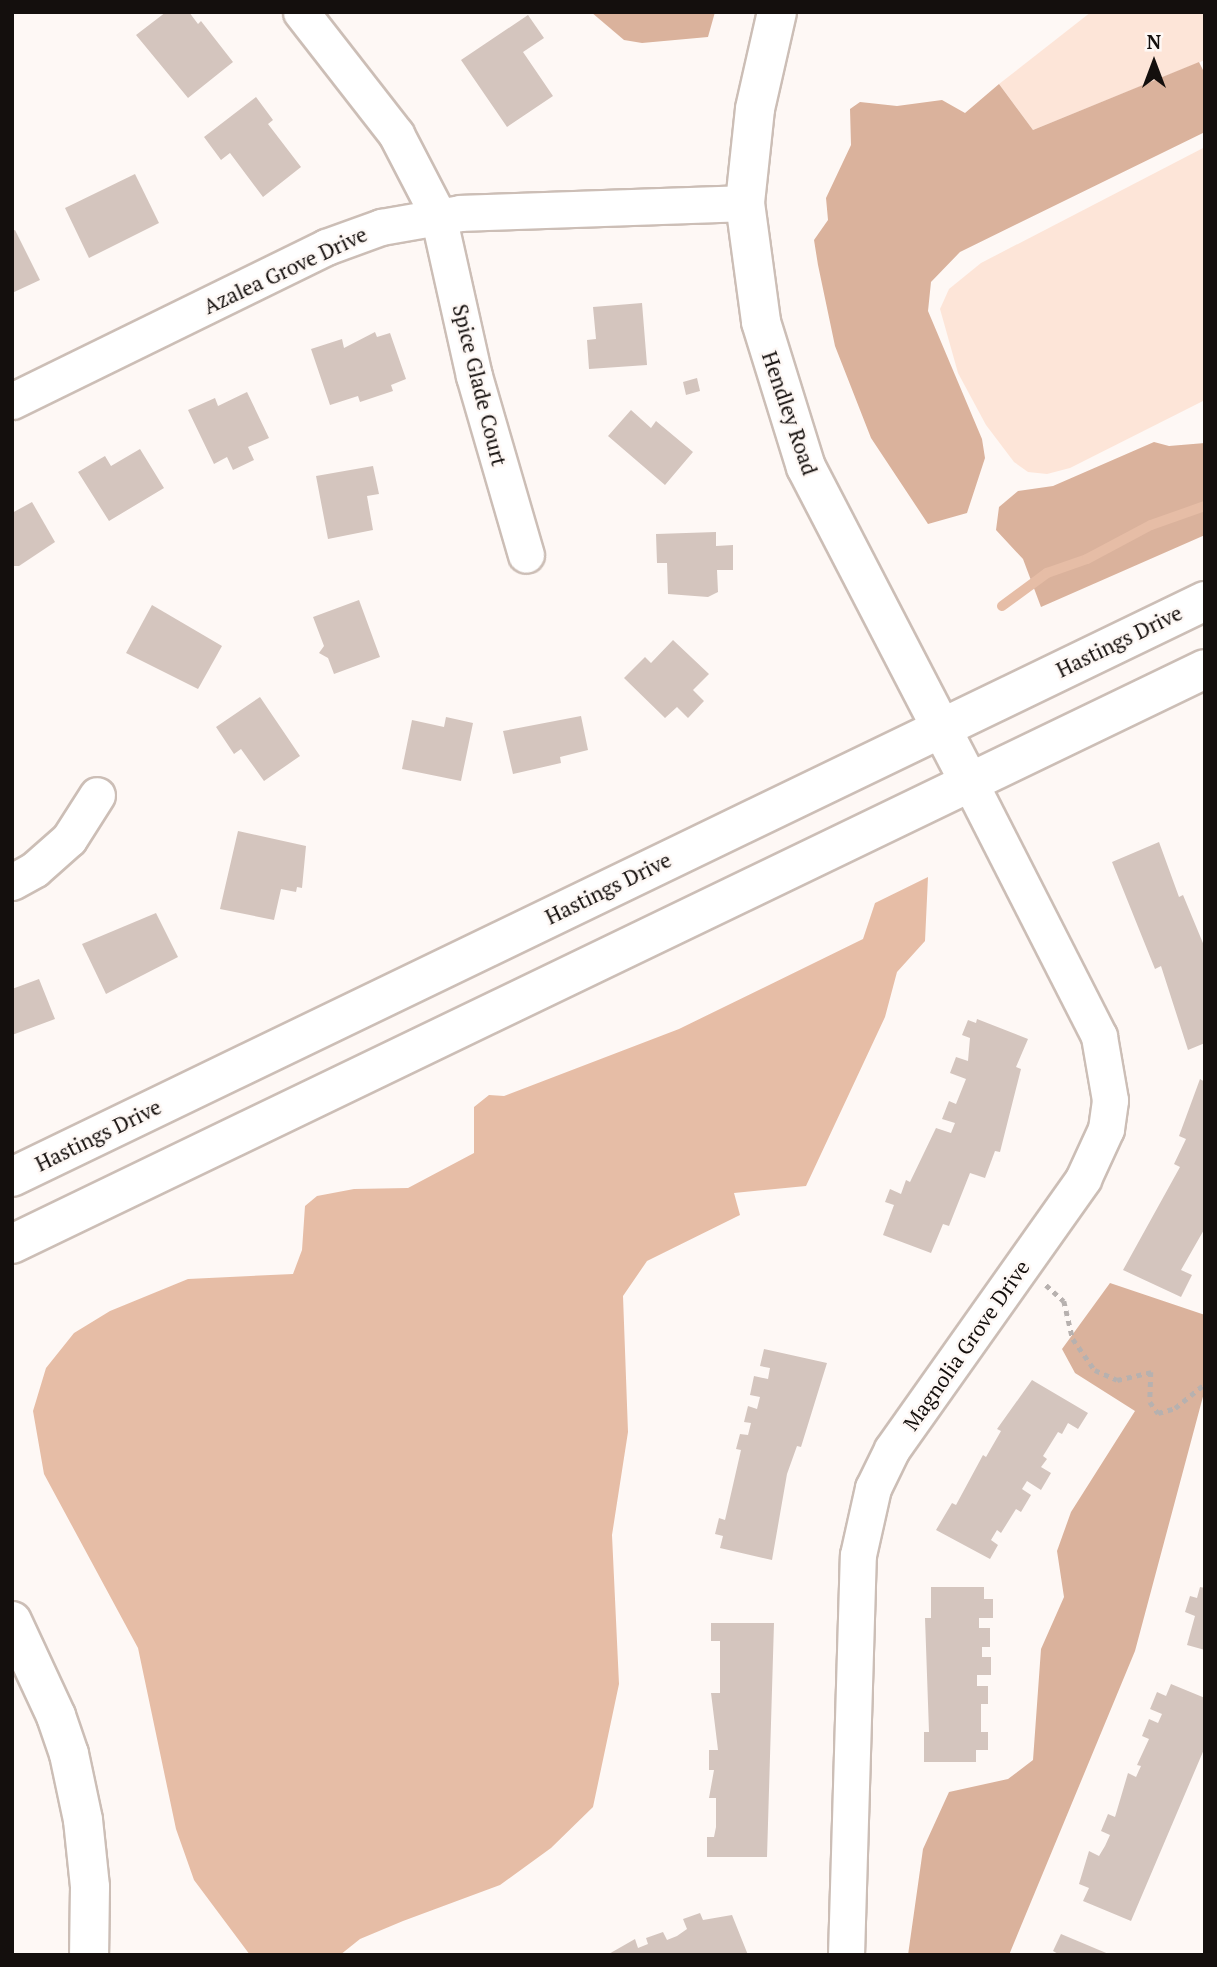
<!DOCTYPE html>
<style>
body{margin:0}
#map{position:relative;width:1217px;height:1967px;overflow:hidden;background:#fef8f5;font-family:"PT Serif",serif}
div>[style]{position:absolute}
.green>*{inset:0;background:#fde5d8}
.forest>*{inset:0;background:#dab29c}
.water>*{inset:0;background:#e6bda6}
.stream>*{height:10px;margin:-5px;padding:0 5px;transform-origin:5px;border-radius:5px;background:#e6bda6}
.building>*{inset:0;background:#d4c5be}
.path>*{height:4.5px;margin-top:-2.25px;transform-origin:0;background:repeating-linear-gradient(90deg,#b7b1af 0 5px,transparent 0 10px)}
.roads{filter:drop-shadow(2px 0 #ccbeb6) drop-shadow(-2px 0 #ccbeb6) drop-shadow(0 2px #ccbeb6) drop-shadow(0 -2px #ccbeb6)}
.minor>*{height:35px;margin:-17.5px;padding:0 17.5px;transform-origin:17.5px;border-radius:17.5px;background:#fff}
.tertiary>*{height:38px;margin:-19px;padding:0 19px;transform-origin:19px;border-radius:19px;background:#fff}
span{translate:-50% -50%;white-space:nowrap;text-align:center;line-height:1.15;-webkit-text-stroke:5px #fef8f5;paint-order:stroke}
.street-label{font-size:21px;color:#140f0d}
.frame{position:absolute;inset:0;border:14px solid #140f0d;pointer-events:none}
.north{position:absolute;left:1119px;top:28px;width:70px;height:70px;-webkit-text-stroke:5px #fef8f5;paint-order:stroke;rotate:0deg;font-size:19px;font-weight:700;line-height:28px;text-align:center;color:#140f0d}
.north::after{content:'';display:block;margin:auto;width:24px;height:32px;background:#140f0d;clip-path:polygon(50% 0,100% 100%,50% 72%,0 100%)}
</style>
<div id="map">
<div class="green">
<i style="clip-path:polygon(1091px 12px,1205px 12px,1205px 60px,1033px 130px,999px 84px)"></i>
<i style="clip-path:polygon(1205px 147px,1205px 400px,1070px 468px,1047px 474px,1028px 472px,1014px 462px,986px 425px,958px 373px,940px 309px,949px 289px,981px 263px)"></i>
</div>
<div class="forest">
<i style="clip-path:polygon(591px 12px,715px 12px,708px 37px,642px 43px,624px 40px)"></i>
<i style="clip-path:polygon(1199px 62px,1205px 74px,1205px 132px,960px 252px,931px 282px,928px 311px,982px 439px,985px 458px,967px 513px,928px 524px,871px 438px,835px 346px,818px 265px,814px 240px,828px 220px,826px 198px,851px 145px,850px 109px,860px 102px,897px 106px,942px 100px,965px 113px,999px 84px,1033px 130px)"></i>
<i style="clip-path:polygon(1154px 442px,1169px 446px,1205px 443px,1205px 535px,1041px 607px,1023px 559px,996px 530px,999px 507px,1018px 491px,1053px 486px)"></i>
<i style="clip-path:polygon(1110px 1283px,1205px 1315px,1205px 1389px,1135px 1651px,1009px 1955px,908px 1955px,923px 1849px,949px 1792px,1008px 1779px,1033px 1760px,1041px 1649px,1064px 1597px,1057px 1551px,1071px 1512px,1135px 1411px,1075px 1373px,1062px 1349px)"></i>
</div>
<div class="water">
<i style="clip-path:polygon(928px 877px,925px 941px,897px 972px,885px 1017px,806px 1186px,734px 1193px,740px 1215px,647px 1261px,623px 1296px,628px 1432px,612px 1535px,619px 1684px,593px 1807px,551px 1848px,500px 1885px,403px 1921px,360px 1939px,340px 1955px,250px 1955px,194px 1880px,176px 1829px,138px 1648px,44px 1474px,33px 1411px,46px 1368px,74px 1333px,110px 1311px,188px 1279px,293px 1274px,302px 1250px,305px 1206px,317px 1196px,354px 1189px,408px 1188px,474px 1153px,474px 1107px,489px 1095px,504px 1096px,679px 1029px,863px 939px,875px 903px)"></i>
</div>
<div class="stream">
<i style="left:1002px;top:606px;width:56px;rotate:-36.3deg"></i>
<i style="left:1047px;top:573px;width:42px;rotate:-19.3deg"></i>
<i style="left:1087px;top:559px;width:72px;rotate:-28deg"></i>
<i style="left:1151px;top:525px;width:57px;rotate:-19.4deg"></i>
</div>
<div class="building">
<i style="clip-path:polygon(166px 12px,189px 12px,198px 24px,201px 21px,233px 62px,188px 98px,136px 35px)"></i>
<i style="clip-path:polygon(528px 15px,544px 38px,523px 52px,553px 96px,507px 127px,461px 60px)"></i>
<i style="clip-path:polygon(256px 97px,273px 120px,268px 124px,301px 167px,263px 197px,230px 153px,221px 160px,204px 137px)"></i>
<i style="clip-path:polygon(135px 174px,159px 223px,89px 258px,65px 208px)"></i>
<i style="clip-path:polygon(15px 230px,40px 280px,12px 293px,12px 231px)"></i>
<i style="clip-path:polygon(642px 303px,647px 365px,589px 369px,587px 340px,596px 339px,593px 307px)"></i>
<i style="clip-path:polygon(375px 332px,377px 337px,390px 333px,406px 379px,391px 385px,393px 391px,360px 402px,358px 396px,330px 405px,311px 349px,342px 339px,344px 348px)"></i>
<i style="clip-path:polygon(697px 378px,700px 391px,686px 395px,683px 382px)"></i>
<i style="clip-path:polygon(247px 392px,269px 438px,248px 447px,254px 460px,233px 470px,227px 457px,214px 464px,188px 410px,215px 398px,218px 406px)"></i>
<i style="clip-path:polygon(631px 410px,651px 428px,656px 421px,693px 452px,665px 485px,608px 436px)"></i>
<i style="clip-path:polygon(140px 449px,164px 488px,109px 521px,78px 472px,105px 456px,111px 466px)"></i>
<i style="clip-path:polygon(373px 466px,379px 494px,367px 496px,373px 530px,328px 539px,316px 476px)"></i>
<i style="clip-path:polygon(32px 502px,55px 542px,19px 566px,12px 566px,12px 513px)"></i>
<i style="clip-path:polygon(716px 532px,716px 546px,733px 545px,733px 570px,717px 570px,718px 592px,708px 597px,668px 594px,667px 563px,657px 563px,656px 534px)"></i>
<i style="clip-path:polygon(359px 600px,380px 657px,334px 674px,328px 658px,319px 653px,324px 646px,313px 617px)"></i>
<i style="clip-path:polygon(152px 605px,222px 646px,198px 689px,126px 653px)"></i>
<i style="clip-path:polygon(673px 640px,709px 674px,693px 690px,704px 701px,688px 718px,677px 707px,665px 718px,624px 678px,645px 657px,651px 663px)"></i>
<i style="clip-path:polygon(260px 697px,300px 756px,264px 781px,241px 749px,234px 754px,216px 727px)"></i>
<i style="clip-path:polygon(581px 716px,588px 750px,560px 757px,561px 763px,513px 774px,503px 731px)"></i>
<i style="clip-path:polygon(446px 717px,473px 723px,461px 781px,402px 769px,412px 720px,444px 727px)"></i>
<i style="clip-path:polygon(238px 831px,306px 846px,302px 888px,297px 887px,296px 892px,281px 889px,274px 920px,220px 909px)"></i>
<i style="clip-path:polygon(1159px 842px,1179px 897px,1183px 895px,1205px 948px,1205px 1043px,1188px 1050px,1161px 966px,1155px 969px,1112px 862px)"></i>
<i style="clip-path:polygon(156px 913px,178px 957px,106px 994px,82px 944px)"></i>
<i style="clip-path:polygon(39px 979px,55px 1019px,12px 1035px,12px 989px)"></i>
<i style="clip-path:polygon(977px 1019px,1028px 1039px,1016px 1067px,1021px 1069px,1000px 1152px,995px 1151px,985px 1178px,970px 1173px,949px 1226px,943px 1224px,931px 1253px,883px 1235px,894px 1205px,885px 1202px,890px 1189px,901px 1194px,906px 1180px,910px 1182px,936px 1128px,951px 1133px,955px 1123px,942px 1119px,949px 1101px,956px 1104px,966px 1079px,950px 1073px,956px 1057px,968px 1061px,970px 1038px,962px 1035px,968px 1020px,976px 1023px)"></i>
<i style="clip-path:polygon(1200px 1079px,1205px 1082px,1205px 1228px,1181px 1270px,1192px 1275px,1181px 1297px,1123px 1270px,1180px 1167px,1174px 1164px,1186px 1139px,1179px 1136px)"></i>
<i style="clip-path:polygon(764px 1349px,827px 1363px,801px 1447px,797px 1446px,787px 1474px,772px 1560px,720px 1548px,723px 1536px,715px 1534px,719px 1518px,725px 1520px,741px 1450px,736px 1449px,740px 1434px,748px 1435px,751px 1423px,744px 1422px,748px 1406px,757px 1409px,760px 1397px,750px 1395px,754px 1376px,768px 1379px,770px 1368px,760px 1366px)"></i>
<i style="clip-path:polygon(1032px 1380px,1088px 1413px,1078px 1429px,1068px 1423px,1062px 1434px,1058px 1432px,1043px 1456px,1047px 1459px,1041px 1467px,1051px 1473px,1041px 1490px,1027px 1481px,1022px 1489px,1031px 1495px,1021px 1512px,1016px 1509px,1001px 1533px,997px 1530px,991px 1540px,998px 1545px,990px 1559px,936px 1530px,952px 1503px,956px 1505px,983px 1455px,986px 1457px,1001px 1431px,997px 1429px)"></i>
<i style="clip-path:polygon(931px 1587px,984px 1587px,984px 1599px,993px 1599px,993px 1618px,979px 1618px,979px 1628px,990px 1628px,990px 1647px,982px 1647px,982px 1657px,991px 1657px,991px 1675px,977px 1675px,977px 1686px,988px 1686px,988px 1704px,981px 1704px,981px 1732px,988px 1732px,988px 1750px,976px 1750px,976px 1762px,924px 1762px,924px 1732px,929px 1732px,925px 1618px,931px 1618px)"></i>
<i style="clip-path:polygon(1200px 1587px,1205px 1588px,1205px 1650px,1187px 1645px,1195px 1616px,1185px 1612px,1190px 1596px,1197px 1598px)"></i>
<i style="clip-path:polygon(711px 1623px,774px 1623px,767px 1857px,707px 1857px,707px 1837px,714px 1837px,716px 1827px,716px 1798px,709px 1798px,714px 1770px,709px 1770px,709px 1750px,718px 1750px,711px 1693px,720px 1693px,720px 1641px,711px 1641px)"></i>
<i style="clip-path:polygon(1171px 1684px,1205px 1698px,1205px 1747px,1131px 1921px,1083px 1901px,1089px 1888px,1079px 1884px,1089px 1851px,1099px 1856px,1105px 1846px,1110px 1835px,1101px 1831px,1108px 1814px,1115px 1817px,1128px 1773px,1136px 1777px,1141px 1766px,1137px 1765px,1149px 1739px,1142px 1736px,1149px 1719px,1158px 1723px,1162px 1714px,1150px 1709px,1157px 1692px,1166px 1696px)"></i>
<i style="clip-path:polygon(700px 1913px,703px 1920px,732px 1915px,748px 1955px,607px 1955px,635px 1939px,638px 1948px,648px 1944px,646px 1938px,663px 1932px,667px 1940px,677px 1936px,687px 1929px,683px 1919px)"></i>
<i style="clip-path:polygon(1061px 1934px,1111px 1955px,1060px 1955px,1053px 1951px)"></i>
</div>
<div class="path">
<i style="left:1046px;top:1285px;width:24px;rotate:42deg"></i>
<i style="left:1064px;top:1301px;width:39px;rotate:77deg"></i>
<i style="left:1073px;top:1339px;width:38px;rotate:55deg"></i>
<i style="left:1095px;top:1370px;width:24px;rotate:24deg"></i>
<i style="left:1117px;top:1380px;width:35px;rotate:-13deg"></i>
<i style="left:1151px;top:1372px;width:30px;rotate:92deg"></i>
<i style="left:1150px;top:1402px;width:14px;rotate:54deg"></i>
<i style="left:1158px;top:1413px;width:18px;rotate:-16deg"></i>
<i style="left:1175px;top:1408px;width:38px;rotate:-39deg"></i>
</div>
<div class="roads">
<div class="minor">
<i style="left:301px;top:12px;width:155px;rotate:52.1deg"></i>
<i style="left:396px;top:134px;width:91px;rotate:62.6deg"></i>
<i style="left:438px;top:215px;width:165px;rotate:77.4deg"></i>
<i style="left:474px;top:376px;width:186px;rotate:73.8deg"></i>
<i style="left:12px;top:401px;width:350px;rotate:-26.1deg"></i>
<i style="left:326px;top:247px;width:59px;rotate:-20deg"></i>
<i style="left:381px;top:227px;width:81px;rotate:-9.9deg"></i>
<i style="left:461px;top:213px;width:284px;rotate:-2deg"></i>
<i style="left:12px;top:882px;width:26px;rotate:-29deg"></i>
<i style="left:35px;top:869px;width:45px;rotate:-41.4deg"></i>
<i style="left:69px;top:839px;width:52px;rotate:-57.5deg"></i>
<i style="left:846px;top:1955px;width:400px;rotate:-88.3deg"></i>
<i style="left:858px;top:1555px;width:69px;rotate:-77.4deg"></i>
<i style="left:873px;top:1488px;width:43px;rotate:-64deg"></i>
<i style="left:892px;top:1449px;width:331px;rotate:-54.7deg"></i>
<i style="left:1083px;top:1179px;width:55px;rotate:-65.3deg"></i>
<i style="left:1106px;top:1129px;width:29px;rotate:-82deg"></i>
<i style="left:1110px;top:1100px;width:65px;rotate:-99.8deg"></i>
<i style="left:1099px;top:1036px;width:286px;rotate:-117deg"></i>
</div>
<div class="tertiary">
<i style="left:777px;top:12px;width:99px;rotate:102.8deg"></i>
<i style="left:755px;top:109px;width:95px;rotate:96.1deg"></i>
<i style="left:745px;top:203px;width:120px;rotate:82.3deg"></i>
<i style="left:761px;top:322px;width:152px;rotate:72.8deg"></i>
<i style="left:806px;top:467px;width:354px;rotate:62.6deg"></i>
<i style="left:12px;top:1177px;width:1325px;rotate:-25.77deg"></i>
<i style="left:12px;top:1244px;width:1324px;rotate:-25.73deg"></i>
<i style="left:12px;top:1621px;width:105px;rotate:65.1deg"></i>
<i style="left:56px;top:1716px;width:40px;rotate:71.1deg"></i>
<i style="left:69px;top:1754px;width:67px;rotate:78deg"></i>
<i style="left:83px;top:1820px;width:67px;rotate:84deg"></i>
<i style="left:90px;top:1887px;width:68px;rotate:90.8deg"></i>
</div>
</div>
<div class="street-label">
<span style="left:285px;top:270px;rotate:-25deg">Azalea Grove Drive</span>
<span style="left:480px;top:385px;rotate:76deg">Spice Glade Court</span>
<span style="left:790px;top:413px;rotate:71deg">Hendley Road</span>
<span style="left:1119px;top:641px;rotate:-26deg">Hastings Drive</span>
<span style="left:608px;top:888px;rotate:-26deg">Hastings Drive</span>
<span style="left:98px;top:1135px;rotate:-26deg">Hastings Drive</span>
<span style="left:966px;top:1345px;rotate:-55deg">Magnolia Grove Drive</span>
</div>
<div class="frame"></div>
<div class="north">N</div>
</div>
